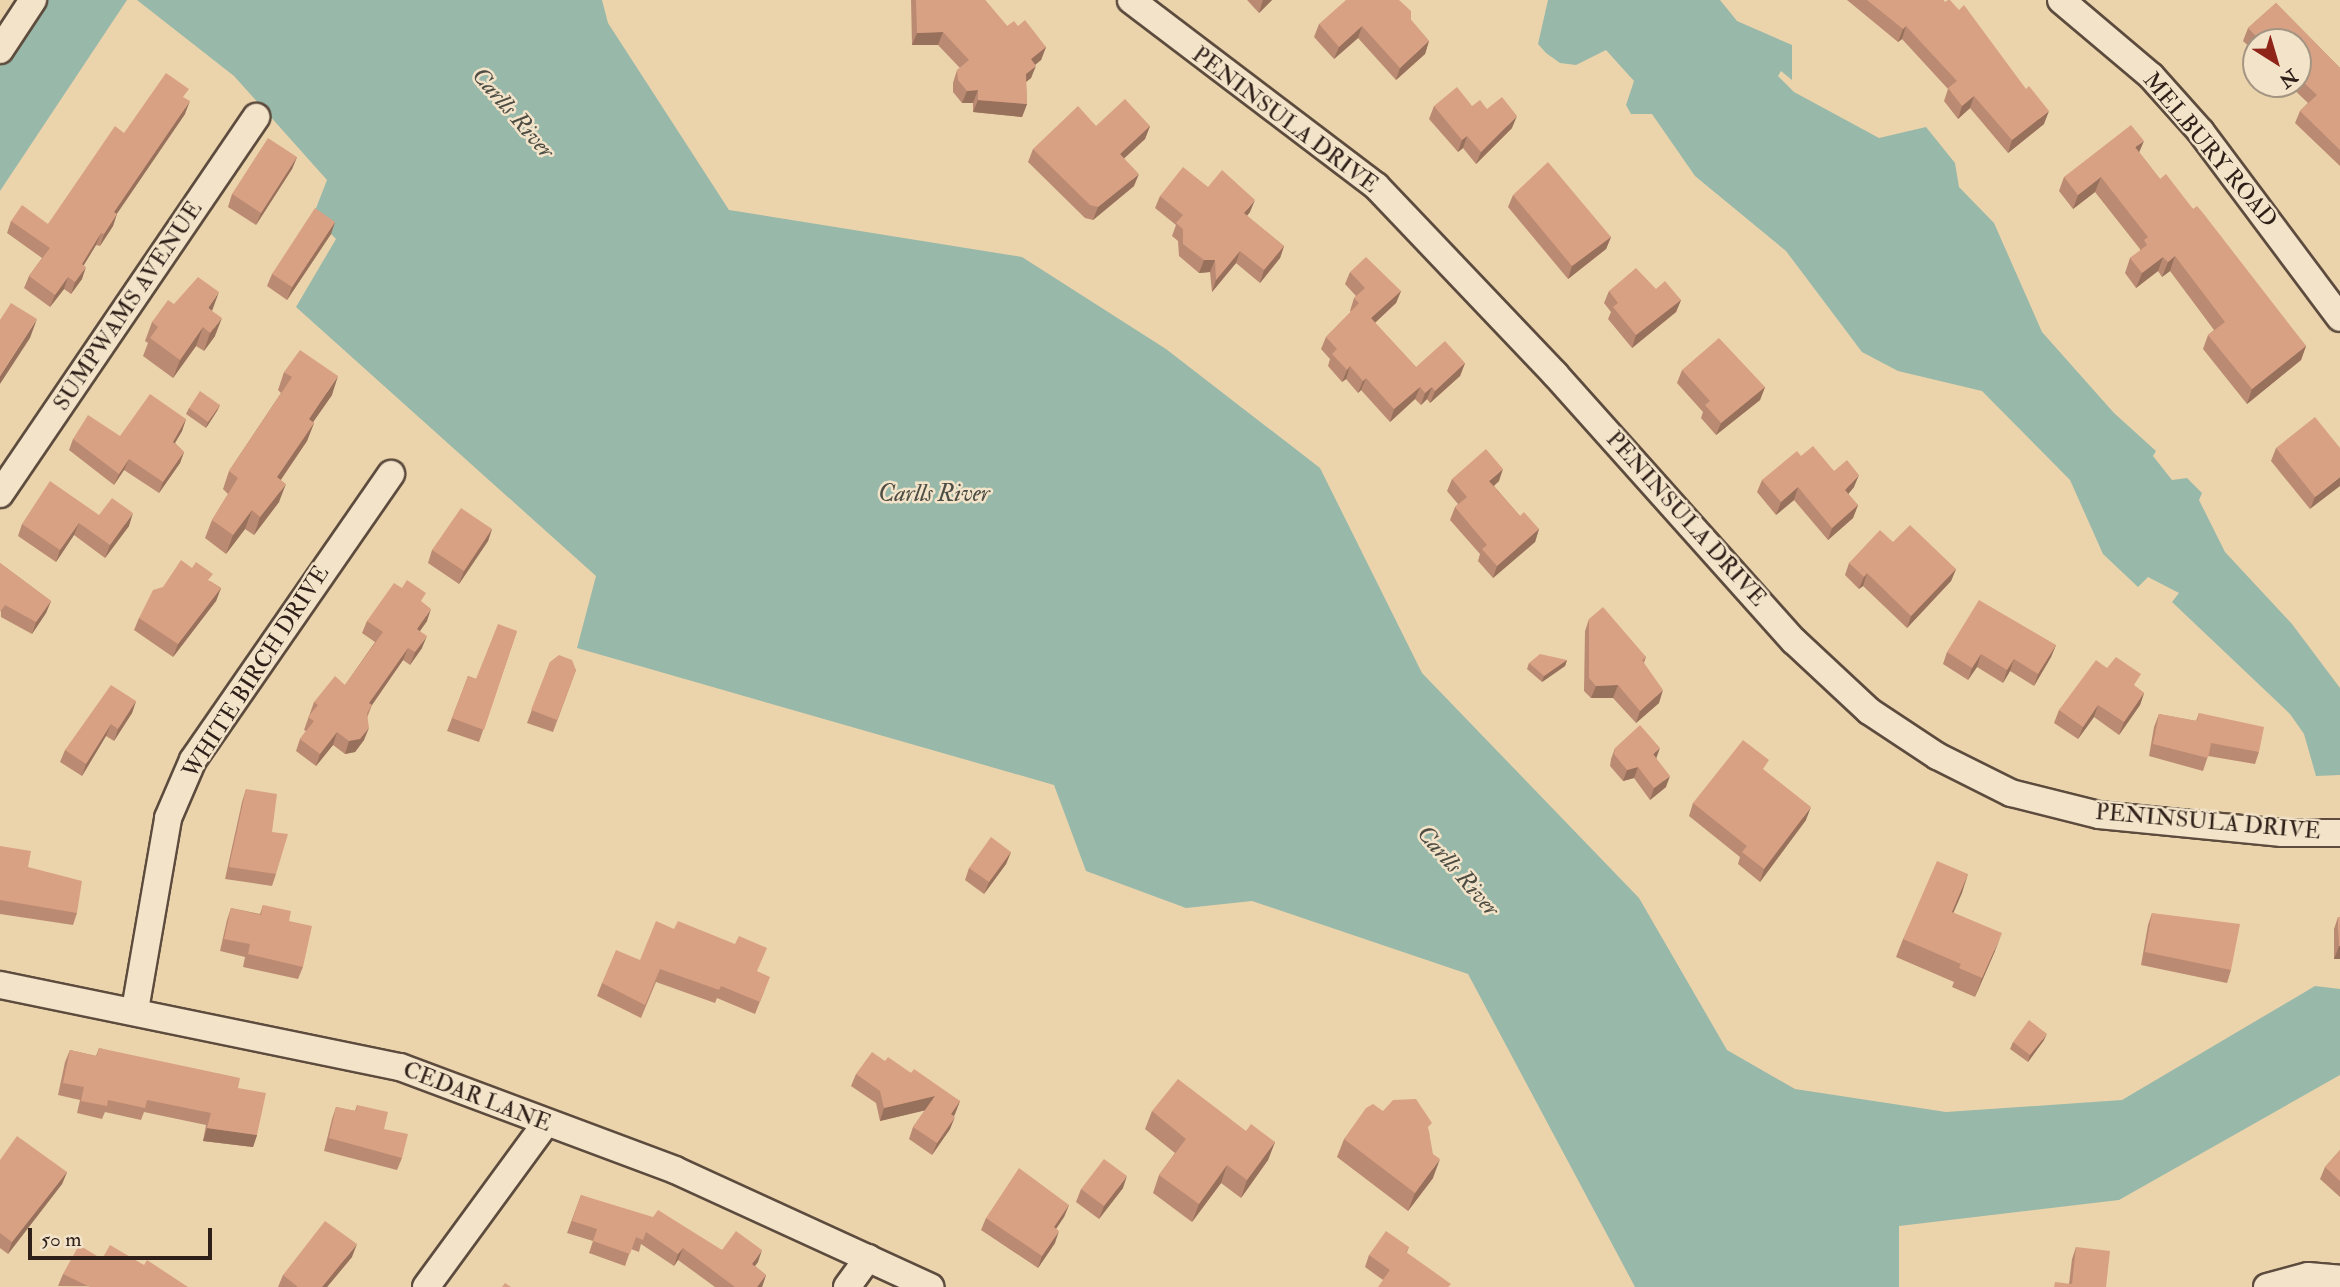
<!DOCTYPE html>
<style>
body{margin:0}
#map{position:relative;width:2340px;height:1287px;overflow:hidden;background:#ebd4ac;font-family:"IM FELL Double Pica",serif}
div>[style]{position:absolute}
.water>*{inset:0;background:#98b8a9}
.roads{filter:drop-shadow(2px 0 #5d4c3e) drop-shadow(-2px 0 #5d4c3e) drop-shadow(0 2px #5d4c3e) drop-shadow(0 -2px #5d4c3e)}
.minor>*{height:26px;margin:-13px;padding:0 13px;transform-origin:13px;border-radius:13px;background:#f2e3c9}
.wall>*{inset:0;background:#bb8a72}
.shaded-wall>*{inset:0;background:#98715c}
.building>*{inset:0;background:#d9a184}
span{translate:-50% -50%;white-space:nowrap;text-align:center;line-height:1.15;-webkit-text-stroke:5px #f2e3c9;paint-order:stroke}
.street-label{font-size:23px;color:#2e1f19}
.water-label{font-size:24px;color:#4e4d44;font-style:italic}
.north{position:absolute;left:2242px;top:28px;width:70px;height:70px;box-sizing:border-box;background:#f2e3c9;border:2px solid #a49583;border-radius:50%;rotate:143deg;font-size:19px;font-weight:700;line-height:28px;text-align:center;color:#2e1f19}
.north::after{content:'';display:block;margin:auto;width:24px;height:32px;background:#8f2418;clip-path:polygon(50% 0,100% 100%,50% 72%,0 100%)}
.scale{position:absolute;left:28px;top:1228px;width:184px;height:32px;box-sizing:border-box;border:4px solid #2e1f19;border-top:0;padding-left:9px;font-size:21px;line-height:24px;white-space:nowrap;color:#2e1f19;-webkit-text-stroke:5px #f2e3c9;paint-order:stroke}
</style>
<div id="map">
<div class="water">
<i style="clip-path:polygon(37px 0,127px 0,0 191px,0 59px)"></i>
<i style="clip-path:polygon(137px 0,602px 0,608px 23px,729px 210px,1022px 257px,1166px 349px,1320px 468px,1422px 673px,1639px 898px,1727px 1050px,1795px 1089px,1946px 1112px,2122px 1100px,2315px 986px,2340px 989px,2340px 1075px,2119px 1200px,1899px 1226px,1899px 1287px,1635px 1287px,1468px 974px,1252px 901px,1186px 908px,1086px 871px,1054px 785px,577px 648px,596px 576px,296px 307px,336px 239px,313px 216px,327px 180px,234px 76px)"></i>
<i style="clip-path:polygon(1548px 0,1720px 0,1737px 21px,1792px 45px,1792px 80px,1781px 71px,1778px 76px,1794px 92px,1879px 138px,1926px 127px,1955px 163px,1959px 187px,1994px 223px,2042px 332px,2114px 413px,2156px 451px,2153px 456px,2172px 480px,2187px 478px,2202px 493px,2199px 500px,2225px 552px,2292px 624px,2340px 688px,2340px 775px,2316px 776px,2304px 734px,2290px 714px,2172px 602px,2179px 593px,2148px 577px,2138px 587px,2103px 554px,2070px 480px,1982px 391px,1898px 371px,1862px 352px,1786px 251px,1695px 176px,1652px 114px,1631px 114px,1626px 105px,1634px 81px,1606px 50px,1576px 65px,1560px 63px,1546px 53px,1538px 44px)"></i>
</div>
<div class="roads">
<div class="minor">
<i style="left:1131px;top:0;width:308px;rotate:37.2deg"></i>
<i style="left:1376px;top:186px;width:260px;rotate:46.4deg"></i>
<i style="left:1555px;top:374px;width:358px;rotate:48.2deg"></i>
<i style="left:1794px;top:641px;width:103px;rotate:43deg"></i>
<i style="left:1869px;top:711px;width:82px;rotate:33.5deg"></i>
<i style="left:1937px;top:756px;width:83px;rotate:26.6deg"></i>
<i style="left:2011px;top:793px;width:91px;rotate:14deg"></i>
<i style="left:2099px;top:815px;width:184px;rotate:5.6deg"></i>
<i style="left:2282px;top:833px;width:58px"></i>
<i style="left:2061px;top:0;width:118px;rotate:40.2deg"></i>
<i style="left:2151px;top:76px;width:75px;rotate:48.2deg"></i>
<i style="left:2201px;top:132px;width:232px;rotate:53.2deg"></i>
<i style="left:0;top:50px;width:60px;rotate:-56.6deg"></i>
<i style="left:0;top:494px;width:456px;rotate:-55.8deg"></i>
<i style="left:0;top:985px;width:408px;rotate:11.6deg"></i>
<i style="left:400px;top:1067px;width:294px;rotate:20.5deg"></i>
<i style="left:675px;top:1170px;width:281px;rotate:24.6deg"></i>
<i style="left:135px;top:1010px;width:195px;rotate:-80.2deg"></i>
<i style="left:168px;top:818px;width:63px;rotate:-66.7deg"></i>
<i style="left:193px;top:760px;width:348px;rotate:-55.3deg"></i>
<i style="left:426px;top:1287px;width:203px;rotate:-53.8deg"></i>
<i style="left:847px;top:1287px;width:36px;rotate:-54deg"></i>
<i style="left:2267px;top:1287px;width:42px;rotate:-15deg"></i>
<i style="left:2308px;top:1276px;width:32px;rotate:5deg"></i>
</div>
</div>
<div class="wall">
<i style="clip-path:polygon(911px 0,985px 0,1007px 26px,1018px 26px,1046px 47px,1041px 60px,1035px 65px,1031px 78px,1026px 82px,1027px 104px,1022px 117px,973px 112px,973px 103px,962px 103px,953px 92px,953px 83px,957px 70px,960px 68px,938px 45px,912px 45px)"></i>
<i style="clip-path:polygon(1247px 0,1272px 0,1259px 13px)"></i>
<i style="clip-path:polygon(1847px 0,1943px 0,2044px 124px,2008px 153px,1970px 108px,1958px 119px,1944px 101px,1948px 89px,1902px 39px,1898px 42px)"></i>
<i style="clip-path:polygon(2276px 3px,2340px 68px,2340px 166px,2295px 123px,2300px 111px,2308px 103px,2288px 84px,2298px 84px,2298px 42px,2256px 42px,2256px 53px,2243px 41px,2248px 28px)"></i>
<i style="clip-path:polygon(1411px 20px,1429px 41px,1425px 54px,1396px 80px,1358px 38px,1334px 59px,1314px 37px,1319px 24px)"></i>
<i style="clip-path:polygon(185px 98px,185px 114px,117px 213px,113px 226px,100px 246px,96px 245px,84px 265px,82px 279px,71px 294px,64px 289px,50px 307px,24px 288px,29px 276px,42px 258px,7px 233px,11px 221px,48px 224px,124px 133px)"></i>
<i style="clip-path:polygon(1434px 106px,1472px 106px,1487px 109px,1512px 128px,1476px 164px,1463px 148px,1458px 152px,1429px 119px)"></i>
<i style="clip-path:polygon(1096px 126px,1150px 126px,1145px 139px,1124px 158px,1134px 186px,1093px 220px,1085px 218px,1028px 162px,1033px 149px)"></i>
<i style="clip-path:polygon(2139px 152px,2160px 179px,2193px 209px,2306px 346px,2301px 360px,2247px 404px,2203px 349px,2208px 335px,2214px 330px,2170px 271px,2162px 277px,2158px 271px,2136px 288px,2125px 273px,2130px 258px,2140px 251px,2140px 249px,2095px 192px,2073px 209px,2059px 191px,2064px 177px)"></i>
<i style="clip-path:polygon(297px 157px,292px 169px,256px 225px,228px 207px,232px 194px)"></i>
<i style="clip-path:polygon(1208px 187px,1250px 212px,1247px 216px,1284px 246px,1280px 258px,1260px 283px,1236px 263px,1212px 292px,1210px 272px,1199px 273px,1179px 256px,1178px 241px,1172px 236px,1176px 225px,1155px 208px,1160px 196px)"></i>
<i style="clip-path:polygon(1513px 195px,1611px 237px,1606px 249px,1568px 279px,1508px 207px)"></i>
<i style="clip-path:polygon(335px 222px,331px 234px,287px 300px,267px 286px,272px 274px)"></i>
<i style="clip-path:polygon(1350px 272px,1401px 291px,1396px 303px,1375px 323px,1416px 367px,1465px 363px,1460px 376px,1430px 403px,1427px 399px,1421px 405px,1415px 399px,1390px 422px,1361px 390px,1358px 393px,1346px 379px,1342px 382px,1328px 366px,1330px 359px,1321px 349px,1326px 337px,1351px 312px,1350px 311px,1354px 298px,1356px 296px,1345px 284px)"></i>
<i style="clip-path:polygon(1656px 289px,1681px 300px,1676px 312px,1632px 348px,1608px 319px,1611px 312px,1604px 303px,1609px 291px)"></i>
<i style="clip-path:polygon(174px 304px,212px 311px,215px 336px,204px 351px,196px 346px,173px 378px,143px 356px,148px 343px,145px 341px,152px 322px)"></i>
<i style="clip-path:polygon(1682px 370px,1765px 387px,1760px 400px,1716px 435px,1701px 418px,1703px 412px,1677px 383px)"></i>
<i style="clip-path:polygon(284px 372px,332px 395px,313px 422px,314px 423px,307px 441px,281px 480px,279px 502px,254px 535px,245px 529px,226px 554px,205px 538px,212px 520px,228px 494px,223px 489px,229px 471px,281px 393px,278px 390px)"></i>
<i style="clip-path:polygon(220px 405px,217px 411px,206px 428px,186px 414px,189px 408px)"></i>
<i style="clip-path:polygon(186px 419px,182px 431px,175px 443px,184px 452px,180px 463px,159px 493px,124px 470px,114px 485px,69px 450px,73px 439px,120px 436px)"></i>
<i style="clip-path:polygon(2276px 448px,2340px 448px,2310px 509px,2271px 461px)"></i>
<i style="clip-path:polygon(1801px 456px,1834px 471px,1854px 487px,1848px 494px,1858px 505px,1853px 518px,1828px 540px,1794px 500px,1776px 515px,1757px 492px,1762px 480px)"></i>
<i style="clip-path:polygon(1452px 479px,1499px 481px,1494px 486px,1520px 516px,1539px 529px,1535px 542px,1493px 578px,1478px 561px,1480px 554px,1450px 520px,1455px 507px,1458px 504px,1447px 491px)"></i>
<i style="clip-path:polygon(99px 515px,129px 526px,105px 558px,74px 535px,56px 562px,18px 536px,22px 524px)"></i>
<i style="clip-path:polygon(492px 529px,488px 541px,459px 584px,428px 563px,432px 550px)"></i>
<i style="clip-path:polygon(1893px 542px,1956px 569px,1951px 581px,1907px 628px,1863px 586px,1859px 589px,1845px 575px,1849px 563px)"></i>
<i style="clip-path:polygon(0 563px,51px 601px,46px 613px,32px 634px,1px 617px)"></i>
<i style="clip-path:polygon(210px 581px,221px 588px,216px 601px,173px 657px,134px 630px,139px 618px)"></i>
<i style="clip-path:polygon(423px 603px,427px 621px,420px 631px,422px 648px,410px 665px,403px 660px,372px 705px,367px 718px,364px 740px,355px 752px,345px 754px,333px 745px,316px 766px,296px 751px,300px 739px,306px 731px,304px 730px,314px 702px,345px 685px,375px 642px,362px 633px,367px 621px)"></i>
<i style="clip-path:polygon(1589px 619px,1646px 657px,1644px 663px,1659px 703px,1636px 723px,1613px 698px,1591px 698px,1584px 691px,1585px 631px)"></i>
<i style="clip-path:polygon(517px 631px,479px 742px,447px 731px,468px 676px,476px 679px)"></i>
<i style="clip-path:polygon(2056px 645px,2051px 657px,2034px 686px,2010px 671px,2003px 683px,1977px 667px,1968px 680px,1943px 664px,1947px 652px)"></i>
<i style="clip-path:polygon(1567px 660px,1565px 666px,1542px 682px,1527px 669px,1529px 663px)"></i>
<i style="clip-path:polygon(550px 662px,576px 670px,553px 732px,527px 723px)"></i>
<i style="clip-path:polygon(2136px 687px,2144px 693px,2140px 705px,2119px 735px,2094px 717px,2078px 739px,2054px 723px,2059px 710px)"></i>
<i style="clip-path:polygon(136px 701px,132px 713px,114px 741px,106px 736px,82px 776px,60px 762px,65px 750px)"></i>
<i style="clip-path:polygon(2199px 713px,2259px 752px,2255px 764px,2208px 756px,2203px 771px,2149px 756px,2154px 727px,2159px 714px,2196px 721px)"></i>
<i style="clip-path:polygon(1615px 748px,1656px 758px,1666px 787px,1650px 800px,1634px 778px,1623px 781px,1610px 766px,1611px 759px)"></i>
<i style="clip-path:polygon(1765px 771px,1806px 820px,1760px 882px,1738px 864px,1740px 857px,1689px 816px,1693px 803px)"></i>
<i style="clip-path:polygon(246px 789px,272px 832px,276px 874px,272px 886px,225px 879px,242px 802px)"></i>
<i style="clip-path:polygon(0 846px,28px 867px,77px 913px,73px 925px,0 914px)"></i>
<i style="clip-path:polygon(1011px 852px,1006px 864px,984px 894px,965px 880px,969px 868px)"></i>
<i style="clip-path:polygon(1968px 874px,1953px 912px,1995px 951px,1975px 997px,1952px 987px,1954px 982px,1896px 957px,1903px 939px)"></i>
<i style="clip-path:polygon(263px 905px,289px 921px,303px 967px,298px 979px,243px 967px,245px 957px,220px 951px,227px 920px,231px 908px,260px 914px)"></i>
<i style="clip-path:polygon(2152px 913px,2231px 970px,2227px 983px,2141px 965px,2148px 925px)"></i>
<i style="clip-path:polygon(2338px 917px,2340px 959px,2334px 959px,2334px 929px)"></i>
<i style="clip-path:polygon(640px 960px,758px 972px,765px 989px,755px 1014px,717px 998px,715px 1003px,656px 982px,641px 1018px,597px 996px,602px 983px)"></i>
<i style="clip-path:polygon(2044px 1040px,2028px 1062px,2010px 1049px,2013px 1042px)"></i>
<i style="clip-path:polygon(99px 1048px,238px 1088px,257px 1135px,253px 1147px,203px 1141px,206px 1125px,144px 1112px,141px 1120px,105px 1112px,102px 1119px,77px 1113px,80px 1100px,58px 1095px,65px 1062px,70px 1050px,96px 1056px)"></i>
<i style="clip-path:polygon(885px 1061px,911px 1073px,960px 1101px,954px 1116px,950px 1129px,932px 1155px,909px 1139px,913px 1127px,925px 1110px,880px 1121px,876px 1103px,851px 1086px,856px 1074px)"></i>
<i style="clip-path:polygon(357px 1105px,384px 1129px,402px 1158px,397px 1170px,324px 1151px,332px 1119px,336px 1107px,355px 1111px)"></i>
<i style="clip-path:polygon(1152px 1111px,1246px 1131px,1275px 1142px,1268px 1160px,1241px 1198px,1221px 1183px,1192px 1222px,1153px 1193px,1159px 1175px,1175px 1153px,1145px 1129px)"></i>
<i style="clip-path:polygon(1383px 1111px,1429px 1131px,1433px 1178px,1408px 1211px,1337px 1157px,1344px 1139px)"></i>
<i style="clip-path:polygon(2340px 1150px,2340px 1197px,2320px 1179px,2325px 1167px)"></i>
<i style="clip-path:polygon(0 1160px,67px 1172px,62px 1184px,8px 1254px,0 1248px)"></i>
<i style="clip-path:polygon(1123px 1188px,1099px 1219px,1076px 1202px,1081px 1189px)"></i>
<i style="clip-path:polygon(581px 1195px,722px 1250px,758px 1262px,755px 1266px,766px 1275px,762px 1287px,715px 1287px,678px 1260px,674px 1266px,641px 1244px,639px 1252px,631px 1249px,625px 1266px,589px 1253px,593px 1241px,567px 1233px)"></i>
<i style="clip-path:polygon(1069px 1205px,1064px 1217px,1056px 1229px,1055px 1243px,1038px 1268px,981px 1230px,986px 1218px)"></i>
<i style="clip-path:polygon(1409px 1247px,1407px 1252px,1383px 1280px,1365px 1267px,1369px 1255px)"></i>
<i style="clip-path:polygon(2076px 1247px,2106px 1287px,2069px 1284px,2072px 1259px)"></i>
<i style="clip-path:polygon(352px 1257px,327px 1287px,278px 1287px,283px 1275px)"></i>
<i style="clip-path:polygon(102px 1259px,144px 1265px,188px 1287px,58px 1286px,63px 1274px)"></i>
</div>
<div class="shaded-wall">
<i style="clip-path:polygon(1263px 0,1272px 0,1259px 13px)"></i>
<i style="clip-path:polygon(1362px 26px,1358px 38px,1334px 59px,1339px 47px)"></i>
<i style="clip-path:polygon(1906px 26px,1902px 39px,1898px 42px,1903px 29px)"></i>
<i style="clip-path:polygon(943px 32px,938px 45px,912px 45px,917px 33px)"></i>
<i style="clip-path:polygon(1429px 41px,1425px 54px,1396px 80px,1400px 68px)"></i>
<i style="clip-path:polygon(1046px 47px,1041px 60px,1026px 72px,1031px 59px)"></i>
<i style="clip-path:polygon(1036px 66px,1031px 78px,1021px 86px,1026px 74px)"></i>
<i style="clip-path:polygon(978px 90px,973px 103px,962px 103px,967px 91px)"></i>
<i style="clip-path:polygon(1974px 96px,1970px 108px,1958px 119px,1962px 106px)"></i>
<i style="clip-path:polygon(978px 100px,1027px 104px,1022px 117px,973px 112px)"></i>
<i style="clip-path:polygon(190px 101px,185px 114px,110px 224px,114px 212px)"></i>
<i style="clip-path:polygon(2049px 111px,2044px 124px,2008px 153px,2012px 140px)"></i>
<i style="clip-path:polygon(1517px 116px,1512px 128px,1476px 164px,1481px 152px)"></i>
<i style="clip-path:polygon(1150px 126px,1145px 139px,1116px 166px,1120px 154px)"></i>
<i style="clip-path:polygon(1467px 136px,1463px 148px,1458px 152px,1462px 140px)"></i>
<i style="clip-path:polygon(2144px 141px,2138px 155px,2135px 147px)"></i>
<i style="clip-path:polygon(297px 157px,292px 169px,256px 225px,261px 213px)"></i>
<i style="clip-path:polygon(1139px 174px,1134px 186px,1093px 220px,1098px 207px)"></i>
<i style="clip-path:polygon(2101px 177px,2095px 192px,2073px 209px,2078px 195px)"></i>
<i style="clip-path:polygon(1255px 200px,1250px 212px,1239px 225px,1244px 213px)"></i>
<i style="clip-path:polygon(117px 214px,113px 226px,100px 246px,104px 234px)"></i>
<i style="clip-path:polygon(335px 222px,331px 234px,287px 300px,292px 287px)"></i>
<i style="clip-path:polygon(101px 233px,96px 245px,77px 276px,82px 264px)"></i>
<i style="clip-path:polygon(1611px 237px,1606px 249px,1568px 279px,1572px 266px)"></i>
<i style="clip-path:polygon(1284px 246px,1280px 258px,1260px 283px,1264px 270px)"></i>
<i style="clip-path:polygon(1240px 251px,1236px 263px,1212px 292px,1216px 280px)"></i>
<i style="clip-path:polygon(2175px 256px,2170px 271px,2162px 277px,2168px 262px)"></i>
<i style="clip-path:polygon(2163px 257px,2158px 271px,2136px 288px,2142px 273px)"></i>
<i style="clip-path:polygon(1204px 260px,1215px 260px,1210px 272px,1199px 273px)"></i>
<i style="clip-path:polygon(86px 267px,82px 279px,71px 294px,75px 282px)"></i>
<i style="clip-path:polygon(68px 277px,64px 289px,50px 307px,55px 295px)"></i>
<i style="clip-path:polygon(1401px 291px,1396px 303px,1366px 331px,1371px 318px)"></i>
<i style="clip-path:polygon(219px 292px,212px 311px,208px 308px)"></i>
<i style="clip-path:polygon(1681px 300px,1676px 312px,1632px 348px,1636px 335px)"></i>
<i style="clip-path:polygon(222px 318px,215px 336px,204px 351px,210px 333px)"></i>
<i style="clip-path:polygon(37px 319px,30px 338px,0 384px,0 376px)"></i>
<i style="clip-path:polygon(203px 327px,196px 346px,173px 378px,180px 360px)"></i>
<i style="clip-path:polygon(2306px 346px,2301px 360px,2247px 404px,2252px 389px)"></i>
<i style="clip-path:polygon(1465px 363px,1460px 376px,1430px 403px,1435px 391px)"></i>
<i style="clip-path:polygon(1350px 366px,1346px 379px,1342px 382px,1347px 370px)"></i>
<i style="clip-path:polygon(338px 376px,332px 395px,302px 438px,309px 419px)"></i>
<i style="clip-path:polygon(1366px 378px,1361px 390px,1358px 393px,1363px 381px)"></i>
<i style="clip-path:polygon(1420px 387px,1415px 399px,1390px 422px,1394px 409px)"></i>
<i style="clip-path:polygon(1432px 387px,1427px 399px,1421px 405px,1425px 393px)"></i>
<i style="clip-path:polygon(1765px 387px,1760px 400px,1716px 435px,1721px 423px)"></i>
<i style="clip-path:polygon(220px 405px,217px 411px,206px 428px,208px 422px)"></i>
<i style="clip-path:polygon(186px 419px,182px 431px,169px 453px,173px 442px)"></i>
<i style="clip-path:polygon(314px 423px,307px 441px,270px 495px,277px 477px)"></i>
<i style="clip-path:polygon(184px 452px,180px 463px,159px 493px,163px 482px)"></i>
<i style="clip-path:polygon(129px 459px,124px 470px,114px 485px,119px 474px)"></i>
<i style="clip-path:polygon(1503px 469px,1499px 481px,1485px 493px,1489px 481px)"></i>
<i style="clip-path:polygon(1859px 475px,1854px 487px,1841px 503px,1845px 490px)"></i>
<i style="clip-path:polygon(2340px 477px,2340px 486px,2310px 509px,2315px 497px)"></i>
<i style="clip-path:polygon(286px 484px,279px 502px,254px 535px,260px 517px)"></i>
<i style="clip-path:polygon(1798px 487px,1794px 500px,1776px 515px,1781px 502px)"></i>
<i style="clip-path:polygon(1858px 505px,1853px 518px,1828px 540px,1832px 528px)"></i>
<i style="clip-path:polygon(252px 510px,245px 529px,226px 554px,233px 535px)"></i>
<i style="clip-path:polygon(133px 513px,129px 526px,105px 558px,110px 545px)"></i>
<i style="clip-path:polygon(79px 523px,74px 535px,56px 562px,60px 550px)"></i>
<i style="clip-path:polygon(492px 529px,488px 541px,459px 584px,464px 571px)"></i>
<i style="clip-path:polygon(1539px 529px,1535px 542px,1493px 578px,1497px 566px)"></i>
<i style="clip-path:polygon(1956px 569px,1951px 581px,1907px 628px,1911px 616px)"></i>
<i style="clip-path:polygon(1867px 573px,1863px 586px,1859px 589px,1864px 577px)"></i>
<i style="clip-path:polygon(221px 588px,216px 601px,173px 657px,178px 644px)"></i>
<i style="clip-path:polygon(51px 601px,46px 613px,32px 634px,36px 622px)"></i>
<i style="clip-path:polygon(431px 609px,427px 621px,412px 642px,417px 629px)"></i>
<i style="clip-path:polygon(427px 636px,422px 648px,410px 665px,415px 652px)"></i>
<i style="clip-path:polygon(2056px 645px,2051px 657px,2034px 686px,2038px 674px)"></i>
<i style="clip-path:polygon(408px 648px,403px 660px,365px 715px,369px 703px)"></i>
<i style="clip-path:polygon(1981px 654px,1977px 667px,1968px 680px,1972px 668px)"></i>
<i style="clip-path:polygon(2014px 659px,2010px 671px,2003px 683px,2007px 670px)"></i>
<i style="clip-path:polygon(1567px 660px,1565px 666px,1542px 682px,1544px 676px)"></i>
<i style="clip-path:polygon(1618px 685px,1613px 698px,1591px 698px,1596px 686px)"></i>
<i style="clip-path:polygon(1663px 690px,1659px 703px,1636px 723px,1640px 711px)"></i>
<i style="clip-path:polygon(2144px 693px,2140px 705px,2119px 735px,2124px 722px)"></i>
<i style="clip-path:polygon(136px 701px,132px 713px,114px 741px,118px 729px)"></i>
<i style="clip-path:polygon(2098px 705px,2094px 717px,2078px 739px,2083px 727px)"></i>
<i style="clip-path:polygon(111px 724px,106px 736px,82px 776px,86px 764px)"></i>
<i style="clip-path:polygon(369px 728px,364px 740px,355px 752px,345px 754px,349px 741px)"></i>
<i style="clip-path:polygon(337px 732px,333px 745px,316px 766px,320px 754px)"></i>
<i style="clip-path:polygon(1660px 748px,1656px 759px,1653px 754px)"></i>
<i style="clip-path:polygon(1638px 767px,1634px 778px,1623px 781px,1627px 770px)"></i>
<i style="clip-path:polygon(1670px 776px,1666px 787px,1650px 800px,1654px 788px)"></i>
<i style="clip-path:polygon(1811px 807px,1806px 820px,1760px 882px,1764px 869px)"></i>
<i style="clip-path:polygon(1011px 852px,1006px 864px,984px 894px,989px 882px)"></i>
<i style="clip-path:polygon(1968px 874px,1962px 893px,1946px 930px,1952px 912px)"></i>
<i style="clip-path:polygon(2002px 933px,1995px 951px,1975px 997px,1982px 978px)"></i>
<i style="clip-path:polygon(2339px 946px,2340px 946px,2340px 959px,2334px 959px)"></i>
<i style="clip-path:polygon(2047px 1034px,2044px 1040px,2028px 1062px,2030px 1055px)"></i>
<i style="clip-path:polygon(935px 1096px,931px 1109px,880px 1121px,884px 1108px)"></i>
<i style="clip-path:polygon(960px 1101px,955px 1114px,947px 1127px,951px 1114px)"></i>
<i style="clip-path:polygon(955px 1117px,950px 1129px,932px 1155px,937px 1143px)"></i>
<i style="clip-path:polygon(207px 1128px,257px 1135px,253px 1147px,203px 1141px)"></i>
<i style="clip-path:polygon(1275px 1142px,1268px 1160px,1241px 1198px,1247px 1180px)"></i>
<i style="clip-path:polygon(1440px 1159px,1433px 1178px,1408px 1211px,1415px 1193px)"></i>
<i style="clip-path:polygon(1227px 1165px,1221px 1183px,1192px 1222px,1199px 1204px)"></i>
<i style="clip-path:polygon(67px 1172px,62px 1184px,8px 1254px,12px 1242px)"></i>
<i style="clip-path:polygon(1127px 1176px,1123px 1188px,1099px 1219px,1104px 1206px)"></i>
<i style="clip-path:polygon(1069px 1205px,1064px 1217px,1049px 1239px,1054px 1227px)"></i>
<i style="clip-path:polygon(1059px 1231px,1055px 1243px,1038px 1268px,1042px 1256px)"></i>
<i style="clip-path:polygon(357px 1244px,352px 1257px,327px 1287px,322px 1287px)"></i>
<i style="clip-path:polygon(683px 1248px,678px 1260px,674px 1266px,678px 1254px)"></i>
<i style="clip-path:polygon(762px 1250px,758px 1262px,747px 1276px,752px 1264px)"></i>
<i style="clip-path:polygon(766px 1275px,762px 1287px,757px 1287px)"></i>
</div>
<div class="building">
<i style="clip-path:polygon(916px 0,985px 0,1007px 26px,1014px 21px,1018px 26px,1025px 20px,1046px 47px,1031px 59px,1036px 66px,1026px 74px,1027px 104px,978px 100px,978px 90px,967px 91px,958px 80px,957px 70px,969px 60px,943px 32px,917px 33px)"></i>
<i style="clip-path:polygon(1346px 0,1399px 0,1411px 11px,1411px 20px,1429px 41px,1400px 68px,1362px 26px,1339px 47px,1319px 24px)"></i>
<i style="clip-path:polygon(1867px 0,1943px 0,1945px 2px,1948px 0,1950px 0,1959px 10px,1964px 5px,2026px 89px,2029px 86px,2049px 111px,2012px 140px,1974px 96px,1962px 106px,1948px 88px,1957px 81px,1906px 26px,1903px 29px)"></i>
<i style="clip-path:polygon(2276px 3px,2340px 68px,2340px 150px,2300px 111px,2317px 95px,2298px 77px,2298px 42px,2262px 42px,2248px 28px)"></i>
<i style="clip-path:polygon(166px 73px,189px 89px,183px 97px,190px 101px,114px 212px,117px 214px,104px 234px,101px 233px,82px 264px,86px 267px,75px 282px,68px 277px,55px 295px,29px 276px,50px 248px,11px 221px,22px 205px,48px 224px,115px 126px,124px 133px)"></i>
<i style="clip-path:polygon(1457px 87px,1472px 106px,1480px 100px,1487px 109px,1502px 97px,1517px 116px,1481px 152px,1467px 136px,1462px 140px,1434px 106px)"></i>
<i style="clip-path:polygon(1125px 99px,1150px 126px,1120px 154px,1139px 174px,1098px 207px,1090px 205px,1033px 149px,1078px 106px,1096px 126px)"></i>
<i style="clip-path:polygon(2131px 125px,2144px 141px,2135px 147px,2160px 179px,2166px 174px,2193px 209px,2197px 206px,2203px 213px,2306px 346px,2252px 389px,2208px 335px,2225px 322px,2175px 256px,2168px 262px,2163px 257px,2142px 273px,2130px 258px,2147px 245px,2144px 240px,2148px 237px,2101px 177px,2078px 195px,2064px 177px)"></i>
<i style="clip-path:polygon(268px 138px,297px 157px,261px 213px,232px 194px)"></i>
<i style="clip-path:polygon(1548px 162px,1611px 237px,1572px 266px,1513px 195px)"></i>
<i style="clip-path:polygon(1183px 167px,1208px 187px,1222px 170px,1255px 200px,1244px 213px,1284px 246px,1264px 270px,1240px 251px,1216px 280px,1215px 260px,1204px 260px,1183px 244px,1183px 229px,1176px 223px,1183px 215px,1160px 196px)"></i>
<i style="clip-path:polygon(315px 208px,335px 222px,292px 287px,272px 274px)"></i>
<i style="clip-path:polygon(1366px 257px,1401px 291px,1371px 318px,1416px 367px,1445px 341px,1465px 363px,1435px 391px,1432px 387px,1425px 393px,1420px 387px,1394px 409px,1366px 378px,1363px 381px,1350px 366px,1347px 370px,1332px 354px,1337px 349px,1326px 337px,1359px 303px,1354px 298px,1365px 288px,1350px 272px)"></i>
<i style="clip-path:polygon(1636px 268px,1656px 289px,1665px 281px,1681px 300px,1636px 335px,1613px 307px,1618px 303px,1609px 291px)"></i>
<i style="clip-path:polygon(198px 277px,219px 292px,208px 308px,222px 318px,210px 333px,203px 327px,180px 360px,150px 338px,158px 327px,152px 322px,168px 300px,174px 304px)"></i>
<i style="clip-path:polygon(11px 303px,37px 319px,0 376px,0 320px)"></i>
<i style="clip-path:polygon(1719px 338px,1765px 387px,1721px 423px,1705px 405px,1710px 401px,1682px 370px)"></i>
<i style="clip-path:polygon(300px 350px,338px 376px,309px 419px,314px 423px,277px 477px,286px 484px,260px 517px,252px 510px,233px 535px,212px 520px,238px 478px,229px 471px,292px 377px,284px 372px)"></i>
<i style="clip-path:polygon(200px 391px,220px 405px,208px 422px,189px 408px)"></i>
<i style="clip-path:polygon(150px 394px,186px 419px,173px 442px,184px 452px,163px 482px,129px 459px,119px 474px,73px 439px,88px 415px,120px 436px)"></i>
<i style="clip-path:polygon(2315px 417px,2340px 448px,2340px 477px,2315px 497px,2276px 448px)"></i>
<i style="clip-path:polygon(1813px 446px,1834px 471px,1847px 460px,1859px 475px,1845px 490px,1858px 505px,1832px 528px,1798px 487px,1781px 502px,1762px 480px,1797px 451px,1801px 456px)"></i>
<i style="clip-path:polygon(1486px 449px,1503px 469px,1489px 481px,1520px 516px,1524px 512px,1539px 529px,1497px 566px,1482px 549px,1487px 545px,1455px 507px,1467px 497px,1452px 479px)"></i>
<i style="clip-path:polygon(50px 481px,99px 515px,112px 498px,133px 513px,110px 545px,79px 523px,60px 550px,22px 524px)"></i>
<i style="clip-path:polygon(461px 508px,492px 529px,464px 571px,432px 550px)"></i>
<i style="clip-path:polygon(1910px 525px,1956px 569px,1911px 616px,1867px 573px,1864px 577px,1849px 563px,1880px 530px,1893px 542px)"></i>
<i style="clip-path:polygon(181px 560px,192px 568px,196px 562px,213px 574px,208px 580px,221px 588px,178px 644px,139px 618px,153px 590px,163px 587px)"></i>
<i style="clip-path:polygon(0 563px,51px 601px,36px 622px,5px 605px,0 612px)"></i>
<i style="clip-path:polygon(407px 580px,426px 593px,421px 601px,431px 609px,417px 629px,427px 636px,415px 652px,408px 648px,369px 703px,372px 705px,367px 713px,369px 728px,360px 739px,349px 741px,337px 732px,320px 754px,300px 739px,314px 721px,308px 717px,318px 705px,314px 702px,335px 676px,345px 685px,383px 632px,367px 621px,394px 583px,402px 588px)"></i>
<i style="clip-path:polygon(1979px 600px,2056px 645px,2038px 674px,2014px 659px,2007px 670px,1981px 654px,1972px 668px,1947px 652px)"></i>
<i style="clip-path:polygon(1603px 607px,1646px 657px,1642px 660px,1663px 690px,1640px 711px,1618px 685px,1596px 686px,1589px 678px,1589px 619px)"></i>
<i style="clip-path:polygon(498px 624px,517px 631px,484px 730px,452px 718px,468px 676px,476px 679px)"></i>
<i style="clip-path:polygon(1540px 654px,1567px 660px,1544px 676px,1529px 663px)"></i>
<i style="clip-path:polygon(559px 655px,572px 660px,576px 670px,557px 720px,531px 710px,550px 662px)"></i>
<i style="clip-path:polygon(2116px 657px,2141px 674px,2134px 685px,2144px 693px,2124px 722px,2098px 705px,2083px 727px,2059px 710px,2096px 660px,2107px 668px)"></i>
<i style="clip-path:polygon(111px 685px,136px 701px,118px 729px,111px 724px,86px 764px,65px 750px)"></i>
<i style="clip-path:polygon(2199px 713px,2264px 727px,2259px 752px,2211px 743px,2208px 758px,2153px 744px,2159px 714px,2197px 721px)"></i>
<i style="clip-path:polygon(1640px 725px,1660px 748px,1653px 754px,1670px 776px,1654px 788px,1638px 767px,1627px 770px,1614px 754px,1615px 748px)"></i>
<i style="clip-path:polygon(1743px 740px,1769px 760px,1763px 769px,1811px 807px,1764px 869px,1742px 852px,1747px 846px,1693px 803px)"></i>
<i style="clip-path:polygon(246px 789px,277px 794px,272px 832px,288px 834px,276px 874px,229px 867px)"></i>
<i style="clip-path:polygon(991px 837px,1011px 852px,989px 882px,969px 868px)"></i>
<i style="clip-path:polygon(0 846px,31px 851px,28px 867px,82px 881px,77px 913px,0 900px)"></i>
<i style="clip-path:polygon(1937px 861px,1968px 874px,1952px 912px,2002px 933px,1982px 978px,1959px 968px,1961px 964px,1903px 939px)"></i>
<i style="clip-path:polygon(263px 905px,291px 911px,289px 921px,312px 926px,303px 967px,248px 954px,250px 944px,224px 939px,231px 908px,261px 915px)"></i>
<i style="clip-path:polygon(2152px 913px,2240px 924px,2231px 970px,2145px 952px)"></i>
<i style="clip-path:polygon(2338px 917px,2340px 917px,2340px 946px,2339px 946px)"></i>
<i style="clip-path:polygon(656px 921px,674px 929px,678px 921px,735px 944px,739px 936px,767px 948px,757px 971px,770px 977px,760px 1002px,721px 986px,719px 990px,660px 969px,645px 1005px,602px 983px,616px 950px,640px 960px)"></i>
<i style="clip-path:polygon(2029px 1020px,2047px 1034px,2030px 1055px,2013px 1042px)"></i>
<i style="clip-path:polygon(99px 1048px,240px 1078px,238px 1088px,266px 1093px,257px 1135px,207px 1128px,211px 1113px,147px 1100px,145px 1108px,108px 1100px,107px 1106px,81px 1101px,84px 1087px,63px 1083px,70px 1050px,97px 1056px)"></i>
<i style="clip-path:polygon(872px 1052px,885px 1061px,888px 1057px,911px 1073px,914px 1069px,960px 1101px,951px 1114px,955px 1117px,937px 1143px,913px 1127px,935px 1096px,884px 1108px,880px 1091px,856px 1074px)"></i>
<i style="clip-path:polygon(1178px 1079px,1246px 1131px,1251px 1124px,1275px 1142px,1247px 1180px,1227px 1165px,1199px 1204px,1159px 1175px,1186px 1139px,1152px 1111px)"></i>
<i style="clip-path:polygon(1416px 1099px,1432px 1123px,1428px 1127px,1433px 1154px,1440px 1159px,1415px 1193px,1344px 1139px,1366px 1108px,1373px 1104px,1383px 1111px,1393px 1100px)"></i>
<i style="clip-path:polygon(357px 1105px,388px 1112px,384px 1129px,408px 1134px,402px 1158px,329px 1138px,336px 1107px,356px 1111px)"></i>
<i style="clip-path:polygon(17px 1136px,67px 1172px,12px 1242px,0 1233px,0 1160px)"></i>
<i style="clip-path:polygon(2340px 1150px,2340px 1181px,2325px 1167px)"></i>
<i style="clip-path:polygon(1104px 1159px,1127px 1176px,1104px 1206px,1081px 1189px)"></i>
<i style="clip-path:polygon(1019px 1168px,1069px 1205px,1054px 1227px,1059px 1231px,1042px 1256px,986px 1218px)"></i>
<i style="clip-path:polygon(581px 1195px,653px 1217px,658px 1210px,722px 1250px,736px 1231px,762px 1250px,752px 1264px,766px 1275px,757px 1287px,735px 1287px,683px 1248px,678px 1254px,646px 1232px,643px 1240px,636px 1237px,630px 1254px,593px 1241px,597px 1229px,572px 1221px)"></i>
<i style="clip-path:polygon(325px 1221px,357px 1244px,322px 1287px,298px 1287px,283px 1275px)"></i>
<i style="clip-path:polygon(1386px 1231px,1409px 1247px,1406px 1252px,1451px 1284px,1448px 1287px,1378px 1287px,1390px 1270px,1369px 1255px)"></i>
<i style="clip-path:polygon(79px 1245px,102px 1259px,110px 1245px,144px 1265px,147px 1260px,188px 1287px,90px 1287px,63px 1274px)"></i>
<i style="clip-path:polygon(2076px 1247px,2110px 1251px,2106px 1287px,2054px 1287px,2055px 1282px,2072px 1284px)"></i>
<i style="clip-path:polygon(505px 1283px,511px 1287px,502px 1287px)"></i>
</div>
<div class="street-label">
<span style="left:1285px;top:120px;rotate:37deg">PENINSULA DRIVE</span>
<span style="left:2210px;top:150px;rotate:50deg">MELBURY ROAD</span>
<span style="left:128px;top:306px;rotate:-56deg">SUMPWAMS AVENUE</span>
<span style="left:1686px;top:519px;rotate:48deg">PENINSULA DRIVE</span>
<span style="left:256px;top:672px;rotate:-57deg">WHITE BIRCH DRIVE</span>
<span style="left:2208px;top:822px;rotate:5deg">PENINSULA DRIVE</span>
<span style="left:477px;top:1097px;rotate:21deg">CEDAR LANE</span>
</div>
<div class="water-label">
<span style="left:513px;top:113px;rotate:49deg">Carlls River</span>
<span style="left:934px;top:494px">Carlls River</span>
<span style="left:1458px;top:871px;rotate:49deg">Carlls River</span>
</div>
<div class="north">N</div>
<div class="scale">50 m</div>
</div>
